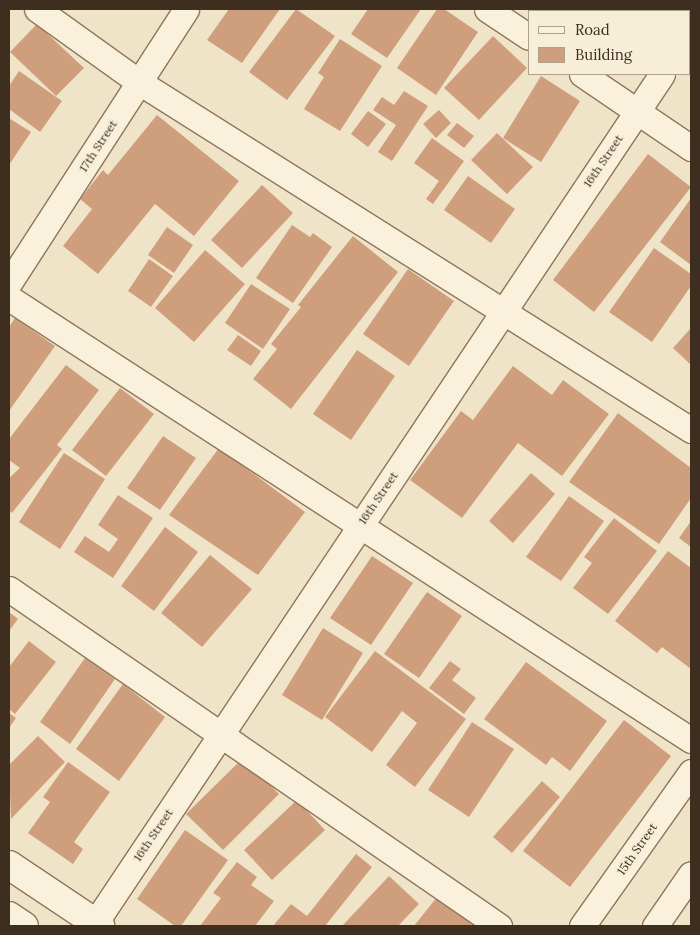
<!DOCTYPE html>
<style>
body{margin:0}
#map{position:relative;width:700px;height:935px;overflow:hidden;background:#f0e4c8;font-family:Lora,serif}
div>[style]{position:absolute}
.building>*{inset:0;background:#cf9f7d}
.roads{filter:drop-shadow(1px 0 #8d765c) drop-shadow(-1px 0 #8d765c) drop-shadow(0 1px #8d765c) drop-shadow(0 -1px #8d765c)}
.street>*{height:25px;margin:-12.5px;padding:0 12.5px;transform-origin:12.5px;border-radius:12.5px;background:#faf1dc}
.secondary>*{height:28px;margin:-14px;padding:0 14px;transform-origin:14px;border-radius:14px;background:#faf1dc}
span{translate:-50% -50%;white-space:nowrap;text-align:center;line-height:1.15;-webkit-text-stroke:5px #f7eed8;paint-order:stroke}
.street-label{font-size:12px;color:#3d2e20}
.frame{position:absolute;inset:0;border:10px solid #3d2e20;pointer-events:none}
.legend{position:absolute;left:528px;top:10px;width:162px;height:65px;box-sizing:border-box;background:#f7eed8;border:1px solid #ada18e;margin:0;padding:6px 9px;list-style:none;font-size:15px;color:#3d2e20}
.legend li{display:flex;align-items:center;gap:10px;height:25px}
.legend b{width:25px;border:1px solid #ada18e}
</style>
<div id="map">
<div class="building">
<i style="clip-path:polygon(229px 9px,280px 9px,242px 63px,207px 40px)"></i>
<i style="clip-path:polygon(296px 9px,335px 36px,287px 100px,249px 72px)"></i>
<i style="clip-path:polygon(368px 9px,421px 9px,387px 58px,351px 34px)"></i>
<i style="clip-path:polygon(437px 9px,444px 9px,478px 32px,436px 95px,397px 68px)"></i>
<i style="clip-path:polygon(37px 24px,84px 68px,56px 96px,10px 52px)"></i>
<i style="clip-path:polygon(493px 36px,527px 68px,479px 120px,444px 88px)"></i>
<i style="clip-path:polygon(340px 39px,382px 66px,340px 131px,304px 109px,324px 77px,318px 73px)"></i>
<i style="clip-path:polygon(19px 71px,62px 101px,40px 132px,9px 109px,9px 86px)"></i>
<i style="clip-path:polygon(541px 76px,580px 101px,541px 162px,503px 138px)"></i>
<i style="clip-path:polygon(404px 91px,428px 106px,392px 161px,378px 152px,396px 125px,373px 110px,382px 97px,394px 105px)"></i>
<i style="clip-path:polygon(439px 110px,451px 123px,436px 138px,423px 124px)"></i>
<i style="clip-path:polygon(368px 111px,386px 124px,368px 147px,351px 134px)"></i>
<i style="clip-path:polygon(157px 115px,239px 181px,194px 236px,155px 204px,98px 274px,63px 246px,92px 209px,80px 199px,103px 170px,108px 175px)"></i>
<i style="clip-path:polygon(9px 118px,31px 132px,9px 165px)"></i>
<i style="clip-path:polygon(457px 123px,474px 136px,464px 148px,447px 135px)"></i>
<i style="clip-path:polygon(497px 133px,533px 167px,507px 194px,471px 160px)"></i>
<i style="clip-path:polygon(432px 138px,464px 161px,433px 204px,426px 199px,439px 181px,414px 163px)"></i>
<i style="clip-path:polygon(648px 154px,691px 187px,594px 312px,553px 280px)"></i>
<i style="clip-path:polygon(468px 176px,515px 209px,491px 243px,444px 210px)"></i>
<i style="clip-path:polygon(262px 185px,293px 213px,242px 268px,211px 240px)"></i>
<i style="clip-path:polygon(691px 198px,691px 265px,660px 242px)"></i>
<i style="clip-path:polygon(292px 225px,310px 237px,313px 233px,332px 247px,293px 303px,256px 278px)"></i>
<i style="clip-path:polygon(167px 227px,193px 245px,174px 273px,148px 255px)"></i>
<i style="clip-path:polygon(353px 236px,398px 272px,291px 409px,253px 379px,277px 349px,271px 344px,301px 307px,298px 305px)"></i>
<i style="clip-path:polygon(654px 248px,691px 274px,691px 286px,652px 342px,609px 312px)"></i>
<i style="clip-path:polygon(205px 250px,245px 284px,194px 342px,155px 308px)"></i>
<i style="clip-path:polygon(149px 259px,173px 276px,151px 307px,128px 291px)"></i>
<i style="clip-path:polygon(408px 269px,454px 301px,409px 366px,363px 334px)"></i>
<i style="clip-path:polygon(251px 284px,290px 309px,263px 349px,225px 323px)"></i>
<i style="clip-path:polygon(15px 318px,55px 346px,9px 411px,9px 327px)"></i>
<i style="clip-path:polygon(691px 328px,691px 365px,673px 348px)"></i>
<i style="clip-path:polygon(238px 335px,261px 351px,251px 366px,227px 350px)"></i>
<i style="clip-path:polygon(357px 350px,395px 376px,351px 440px,313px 414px)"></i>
<i style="clip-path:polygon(66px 365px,99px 390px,57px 445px,62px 449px,12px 513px,9px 510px,9px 478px,20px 468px,9px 460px,9px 439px)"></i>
<i style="clip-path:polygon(513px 366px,552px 395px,563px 380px,609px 414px,562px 476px,518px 443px,462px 518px,410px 480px,461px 411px,473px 420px)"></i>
<i style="clip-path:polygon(120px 388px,154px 414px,106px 476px,72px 450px)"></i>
<i style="clip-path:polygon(618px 413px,691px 468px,691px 498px,659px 544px,569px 482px)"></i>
<i style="clip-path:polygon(163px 436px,196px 458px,160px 510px,127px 488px)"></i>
<i style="clip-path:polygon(219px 448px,305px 512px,258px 575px,169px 515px)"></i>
<i style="clip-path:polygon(64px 453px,105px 479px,60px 549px,19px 522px)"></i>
<i style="clip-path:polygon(531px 473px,555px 494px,513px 543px,489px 521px)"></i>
<i style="clip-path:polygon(118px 495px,153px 518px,113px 578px,74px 552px,85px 536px,109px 552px,118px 539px,98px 525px)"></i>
<i style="clip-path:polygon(569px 496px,604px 521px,561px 581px,526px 557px)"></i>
<i style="clip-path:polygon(614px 518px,657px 551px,608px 614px,573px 588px,592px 563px,584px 557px)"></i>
<i style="clip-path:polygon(691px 521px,691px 547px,679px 538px)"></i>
<i style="clip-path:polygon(165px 527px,198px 552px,154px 611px,121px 586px)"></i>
<i style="clip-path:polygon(668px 551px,691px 568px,691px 669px,662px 647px,657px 653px,615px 621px)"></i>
<i style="clip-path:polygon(210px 555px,252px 589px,202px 647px,161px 613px)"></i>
<i style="clip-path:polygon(372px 556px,413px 583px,371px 645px,330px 618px)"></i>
<i style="clip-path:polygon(427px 592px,462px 616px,419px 678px,384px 654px)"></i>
<i style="clip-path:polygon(9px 612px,18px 619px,9px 631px)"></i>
<i style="clip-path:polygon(323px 628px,363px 653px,322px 720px,282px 695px)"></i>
<i style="clip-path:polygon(29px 641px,56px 662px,15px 714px,9px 709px,9px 667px)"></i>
<i style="clip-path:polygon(375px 651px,466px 719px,415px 787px,386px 765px,417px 723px,402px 711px,372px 752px,325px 717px)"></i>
<i style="clip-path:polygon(85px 658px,115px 679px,70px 744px,40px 722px)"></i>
<i style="clip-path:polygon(450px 661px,461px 669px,452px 680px,476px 698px,464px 714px,429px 688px)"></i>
<i style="clip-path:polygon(526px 662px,607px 721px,570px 771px,552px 757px,546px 765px,484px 719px)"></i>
<i style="clip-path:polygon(123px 684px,165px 717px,119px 781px,76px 749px)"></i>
<i style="clip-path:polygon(9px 713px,16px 718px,9px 728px)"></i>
<i style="clip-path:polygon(624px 720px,671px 756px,570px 887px,523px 851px)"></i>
<i style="clip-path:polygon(472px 722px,514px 749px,469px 817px,428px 790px)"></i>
<i style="clip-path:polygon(38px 736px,65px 762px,11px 819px,9px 765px)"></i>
<i style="clip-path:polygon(243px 758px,279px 794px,223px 850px,186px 814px)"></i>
<i style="clip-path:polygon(68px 762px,110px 792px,74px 842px,83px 849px,73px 864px,28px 833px,50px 802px,43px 797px)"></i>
<i style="clip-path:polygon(542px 781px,560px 797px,512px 853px,493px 837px)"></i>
<i style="clip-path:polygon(297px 800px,325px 830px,272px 880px,244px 850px)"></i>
<i style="clip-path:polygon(185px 830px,228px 860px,181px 926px,175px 926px,137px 899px)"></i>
<i style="clip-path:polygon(356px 854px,372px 867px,325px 926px,273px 926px,291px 904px,307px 916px)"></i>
<i style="clip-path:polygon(237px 862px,257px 877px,251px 885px,274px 901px,255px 926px,200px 926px,221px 898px,213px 893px)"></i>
<i style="clip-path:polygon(389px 876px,419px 904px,398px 926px,342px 926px)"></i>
<i style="clip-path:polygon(437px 897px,472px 924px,470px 926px,414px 926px)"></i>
</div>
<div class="roads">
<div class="street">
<i style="left:37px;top:9px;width:125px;rotate:35.6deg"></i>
<i style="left:139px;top:82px;width:653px;rotate:32.23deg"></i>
<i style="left:487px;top:9px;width:50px;rotate:33.7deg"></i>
<i style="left:689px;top:34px;width:4px;rotate:-63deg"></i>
<i style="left:582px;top:74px;width:132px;rotate:34.2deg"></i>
<i style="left:9px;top:283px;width:326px;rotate:-57.1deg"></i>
<i style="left:9px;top:298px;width:813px;rotate:32.95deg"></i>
<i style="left:9px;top:589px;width:595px;rotate:34.52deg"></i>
<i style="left:95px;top:923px;width:1021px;rotate:-56.26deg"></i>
<i style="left:582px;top:926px;width:189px;rotate:-54.7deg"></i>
<i style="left:655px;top:926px;width:63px;rotate:-55.3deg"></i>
</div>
<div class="secondary">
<i style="left:9px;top:865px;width:110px;rotate:33.8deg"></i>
<i style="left:9px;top:916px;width:18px;rotate:34deg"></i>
</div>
</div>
<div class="street-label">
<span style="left:98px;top:146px;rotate:-57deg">17th Street</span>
<span style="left:603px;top:161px;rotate:-56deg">16th Street</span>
<span style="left:378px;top:498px;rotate:-56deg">16th Street</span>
<span style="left:153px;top:835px;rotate:-56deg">16th Street</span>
<span style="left:637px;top:849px;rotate:-55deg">15th Street</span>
</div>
<div class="frame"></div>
<ul class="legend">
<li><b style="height:6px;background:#faf1dc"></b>Road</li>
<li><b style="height:14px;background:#cf9f7d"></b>Building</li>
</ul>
</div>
